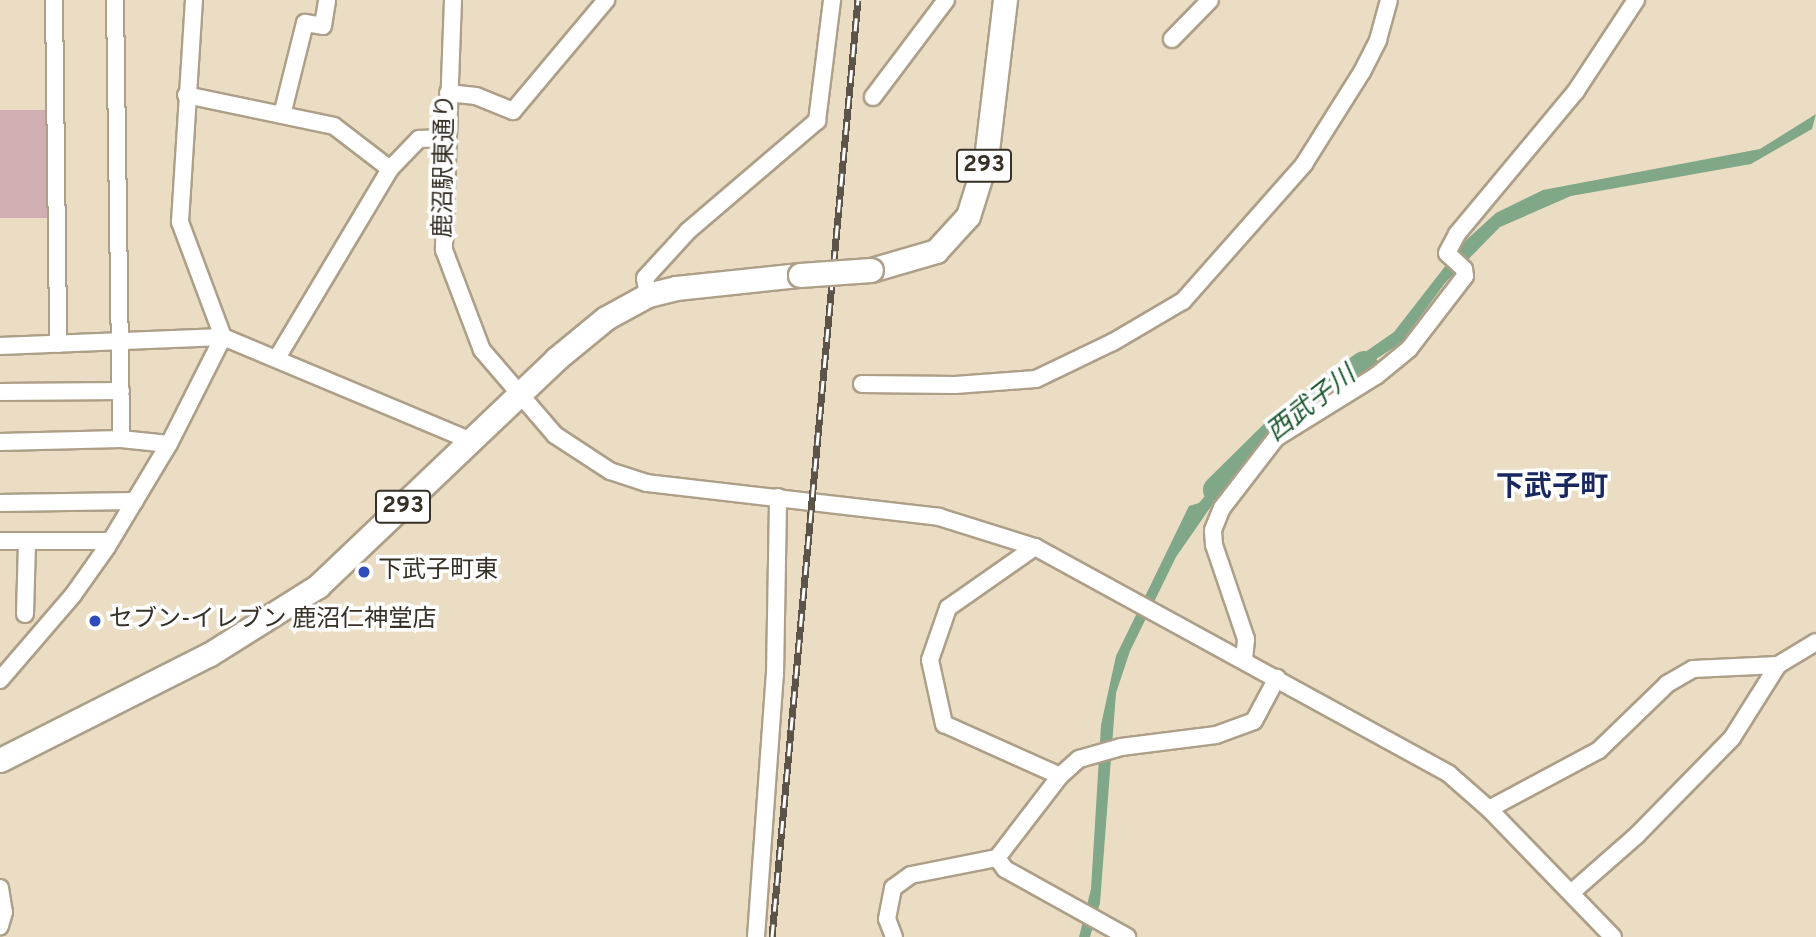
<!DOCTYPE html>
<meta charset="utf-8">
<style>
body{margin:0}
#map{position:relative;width:1816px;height:937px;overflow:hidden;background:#ebddc4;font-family:Overpass,"Noto Sans JP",sans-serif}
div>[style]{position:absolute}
.green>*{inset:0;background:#d0aeb2}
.water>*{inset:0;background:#80a787}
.river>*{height:28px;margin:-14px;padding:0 14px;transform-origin:14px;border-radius:14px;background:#80a787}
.roads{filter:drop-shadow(2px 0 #ad9f88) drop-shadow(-2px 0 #ad9f88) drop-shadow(0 2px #ad9f88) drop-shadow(0 -2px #ad9f88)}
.minor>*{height:16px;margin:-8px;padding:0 8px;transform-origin:8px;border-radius:8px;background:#fff}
.highway>*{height:23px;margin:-11.5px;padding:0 11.5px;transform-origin:11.5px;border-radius:11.5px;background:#fff}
.rail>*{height:7px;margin-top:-3.5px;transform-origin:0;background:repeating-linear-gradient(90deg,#fff 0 13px,#5c5448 0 26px);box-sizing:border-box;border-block:2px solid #5c5448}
.bridges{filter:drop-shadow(2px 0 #ad9f88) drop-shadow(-2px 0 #ad9f88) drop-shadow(0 2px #ad9f88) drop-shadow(0 -2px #ad9f88)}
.highway-bridge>*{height:23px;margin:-11.5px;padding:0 11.5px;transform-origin:11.5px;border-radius:11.5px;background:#fff}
.dots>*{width:19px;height:19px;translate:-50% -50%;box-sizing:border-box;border:4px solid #fff;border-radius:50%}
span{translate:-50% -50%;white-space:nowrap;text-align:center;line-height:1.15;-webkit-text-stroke:7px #fff;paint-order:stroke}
.shield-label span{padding:2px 5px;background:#fff;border:2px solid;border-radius:5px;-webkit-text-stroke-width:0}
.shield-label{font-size:23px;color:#363027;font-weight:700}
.street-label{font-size:24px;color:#363027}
.poi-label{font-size:24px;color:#363027}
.left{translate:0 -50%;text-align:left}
.water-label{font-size:26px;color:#1b582e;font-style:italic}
.quarter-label{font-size:28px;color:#192960;font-weight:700}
</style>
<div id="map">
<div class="green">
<i style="clip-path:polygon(0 110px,48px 110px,48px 218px,0 218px)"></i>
</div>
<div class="water">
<i style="clip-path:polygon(1816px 114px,1812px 129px,1751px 164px,1571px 196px,1500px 227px,1445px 283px,1401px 343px,1288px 416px,1246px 456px,1176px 557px,1130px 651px,1116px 693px,1100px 903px,1090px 937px,1079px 937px,1091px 889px,1101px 725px,1116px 656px,1189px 506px,1199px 503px,1269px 419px,1394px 332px,1464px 242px,1496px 213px,1543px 190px,1760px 149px)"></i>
</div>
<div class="river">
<i style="left:1217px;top:490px;width:95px;rotate:-44.6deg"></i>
<i style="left:1285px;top:423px;width:98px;rotate:-36.3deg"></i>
</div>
<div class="roads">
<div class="minor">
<i style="left:54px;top:0;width:344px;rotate:89.3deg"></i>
<i style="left:115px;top:0;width:439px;rotate:89.2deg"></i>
<i style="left:453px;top:0;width:250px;rotate:92.1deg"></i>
<i style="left:444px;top:250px;width:107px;rotate:69.2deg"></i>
<i style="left:482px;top:350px;width:112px;rotate:49.3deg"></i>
<i style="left:555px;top:435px;width:66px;rotate:33.2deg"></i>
<i style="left:610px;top:471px;width:39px;rotate:18deg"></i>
<i style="left:647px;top:483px;width:294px;rotate:6.6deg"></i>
<i style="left:939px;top:517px;width:101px;rotate:17.4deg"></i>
<i style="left:1035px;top:547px;width:472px;rotate:28.7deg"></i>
<i style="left:1449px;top:774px;width:53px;rotate:41.2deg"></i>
<i style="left:1489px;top:809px;width:178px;rotate:45.9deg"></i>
<i style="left:1172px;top:39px;width:54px;rotate:-45.7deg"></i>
<i style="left:448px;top:93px;width:28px;rotate:6deg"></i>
<i style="left:476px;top:96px;width:40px;rotate:22deg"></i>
<i style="left:513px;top:111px;width:145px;rotate:-50deg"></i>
<i style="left:186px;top:95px;width:151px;rotate:11.8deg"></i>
<i style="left:334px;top:126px;width:71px;rotate:37.5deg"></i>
<i style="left:873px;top:97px;width:121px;rotate:-53deg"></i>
<i style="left:282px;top:115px;width:95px;rotate:-76deg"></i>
<i style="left:305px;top:23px;width:18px;rotate:9deg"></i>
<i style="left:323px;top:26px;width:26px;rotate:-81deg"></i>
<i style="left:648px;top:295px;width:17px;rotate:-100deg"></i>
<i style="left:645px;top:278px;width:64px;rotate:-47.5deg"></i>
<i style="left:688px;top:231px;width:170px;rotate:-40.5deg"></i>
<i style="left:817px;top:121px;width:122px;rotate:-82.9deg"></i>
<i style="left:0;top:346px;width:223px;rotate:-2.3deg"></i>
<i style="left:223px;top:337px;width:270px;rotate:22.7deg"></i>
<i style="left:277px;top:358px;width:220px;rotate:-59.1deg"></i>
<i style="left:390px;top:169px;width:42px;rotate:-46deg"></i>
<i style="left:419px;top:139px;width:29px;rotate:-2deg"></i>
<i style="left:862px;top:384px;width:93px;rotate:0.6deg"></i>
<i style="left:955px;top:385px;width:81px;rotate:-4.2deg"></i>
<i style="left:1036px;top:379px;width:85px;rotate:-25.7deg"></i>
<i style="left:1113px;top:342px;width:81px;rotate:-30.4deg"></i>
<i style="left:1183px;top:301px;width:183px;rotate:-48.5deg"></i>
<i style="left:1304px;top:164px;width:109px;rotate:-57.8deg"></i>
<i style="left:1362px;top:72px;width:36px;rotate:-63deg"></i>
<i style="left:1378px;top:40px;width:41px;rotate:-74.6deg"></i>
<i style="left:0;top:392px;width:121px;rotate:-0.5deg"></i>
<i style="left:0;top:442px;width:121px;rotate:-1.4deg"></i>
<i style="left:121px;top:439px;width:48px;rotate:5.9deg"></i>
<i style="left:0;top:503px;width:135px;rotate:-0.8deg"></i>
<i style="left:0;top:541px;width:110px"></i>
<i style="left:1035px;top:547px;width:106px;rotate:145deg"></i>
<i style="left:948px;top:608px;width:55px;rotate:109.1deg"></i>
<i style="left:930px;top:660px;width:66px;rotate:77.7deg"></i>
<i style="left:944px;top:724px;width:127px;rotate:24.1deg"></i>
<i style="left:25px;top:614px;width:73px;rotate:-88.4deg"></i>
<i style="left:1244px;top:659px;width:20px;rotate:-84deg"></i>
<i style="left:1246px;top:639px;width:99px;rotate:-108.8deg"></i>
<i style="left:1214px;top:545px;width:15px;rotate:-94deg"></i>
<i style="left:1213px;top:530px;width:24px;rotate:-68deg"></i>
<i style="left:1222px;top:508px;width:88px;rotate:-52.4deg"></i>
<i style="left:1276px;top:438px;width:118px;rotate:-31.8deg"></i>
<i style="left:1376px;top:376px;width:43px;rotate:-39.3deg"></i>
<i style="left:1409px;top:349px;width:92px;rotate:-52.5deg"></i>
<i style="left:1465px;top:276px;width:7px;rotate:-98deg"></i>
<i style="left:1464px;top:269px;width:23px;rotate:-137deg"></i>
<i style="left:1447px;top:253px;width:21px;rotate:-62deg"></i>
<i style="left:1457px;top:234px;width:186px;rotate:-50.2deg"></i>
<i style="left:1576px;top:91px;width:109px;rotate:-56.6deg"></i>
<i style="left:0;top:680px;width:112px;rotate:-49.3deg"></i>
<i style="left:73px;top:595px;width:59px;rotate:-54.7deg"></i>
<i style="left:107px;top:547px;width:120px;rotate:-59deg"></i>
<i style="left:169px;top:444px;width:120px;rotate:-63.2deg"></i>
<i style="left:223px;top:337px;width:123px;rotate:-110.5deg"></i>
<i style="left:180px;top:222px;width:222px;rotate:-86.4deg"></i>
<i style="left:1489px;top:809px;width:125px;rotate:-28.2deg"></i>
<i style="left:1599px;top:750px;width:95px;rotate:-44.1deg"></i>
<i style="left:1667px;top:684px;width:30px;rotate:-30deg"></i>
<i style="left:1693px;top:669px;width:85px;rotate:-2.7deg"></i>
<i style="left:997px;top:858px;width:103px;rotate:-52.5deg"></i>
<i style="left:1060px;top:776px;width:25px;rotate:-42deg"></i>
<i style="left:1079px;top:759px;width:44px;rotate:-15.9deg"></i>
<i style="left:1121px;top:747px;width:96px;rotate:-7.2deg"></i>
<i style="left:1216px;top:735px;width:40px;rotate:-20.2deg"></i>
<i style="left:1254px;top:721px;width:49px;rotate:-61.9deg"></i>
<i style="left:0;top:888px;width:24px;rotate:81deg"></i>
<i style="left:4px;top:912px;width:15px;rotate:106deg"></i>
<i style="left:1571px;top:893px;width:88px;rotate:-41.3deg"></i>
<i style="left:1637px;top:835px;width:136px;rotate:-45.6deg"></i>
<i style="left:1732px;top:738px;width:86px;rotate:-57.8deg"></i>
<i style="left:1778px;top:665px;width:44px;rotate:-31.2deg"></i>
<i style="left:756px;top:937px;width:263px;rotate:-85.9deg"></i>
<i style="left:775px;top:675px;width:178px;rotate:-89deg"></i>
<i style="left:894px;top:937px;width:19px;rotate:-111deg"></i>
<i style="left:887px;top:919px;width:32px;rotate:-79deg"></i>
<i style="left:893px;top:888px;width:22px;rotate:-36deg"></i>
<i style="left:911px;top:875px;width:88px;rotate:-11.2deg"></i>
<i style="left:997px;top:858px;width:14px;rotate:54deg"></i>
<i style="left:1005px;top:869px;width:140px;rotate:29.1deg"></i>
</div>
<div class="highway">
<i style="left:871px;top:270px;width:68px;rotate:-16.3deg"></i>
<i style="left:936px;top:251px;width:47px;rotate:-47.6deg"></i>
<i style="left:968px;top:216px;width:60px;rotate:-72.5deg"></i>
<i style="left:986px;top:159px;width:160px;rotate:-83.2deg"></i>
<i style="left:0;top:760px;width:235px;rotate:-26.8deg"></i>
<i style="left:210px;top:654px;width:128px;rotate:-32.2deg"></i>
<i style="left:318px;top:586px;width:329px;rotate:-43.6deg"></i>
<i style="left:556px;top:359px;width:65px;rotate:-39.4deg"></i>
<i style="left:606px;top:318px;width:48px;rotate:-28.7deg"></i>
<i style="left:648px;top:295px;width:29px;rotate:-14deg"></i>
<i style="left:676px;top:288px;width:125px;rotate:-6deg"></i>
</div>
</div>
<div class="rail">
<i style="left:772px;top:937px;width:941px;rotate:-84.76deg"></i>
</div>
<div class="bridges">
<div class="highway-bridge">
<i style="left:800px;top:275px;width:71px;rotate:-4deg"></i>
</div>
</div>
<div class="dots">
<i style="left:364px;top:572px;background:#2e4cbc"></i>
<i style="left:95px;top:621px;background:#2e4cbc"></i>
</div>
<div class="shield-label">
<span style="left:984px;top:166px">293</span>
<span style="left:403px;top:507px">293</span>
</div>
<div class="street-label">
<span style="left:446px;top:166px;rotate:-89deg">鹿沼駅東通り</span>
</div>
<div class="poi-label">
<span class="left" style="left:378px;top:572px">下武子町東</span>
<span class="left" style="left:109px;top:621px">セブン-イレブン 鹿沼仁神堂店</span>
</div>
<div class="water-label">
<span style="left:1312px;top:405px;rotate:-38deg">西武子川</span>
</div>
<div class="quarter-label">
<span style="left:1552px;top:488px">下武子町</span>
</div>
</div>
